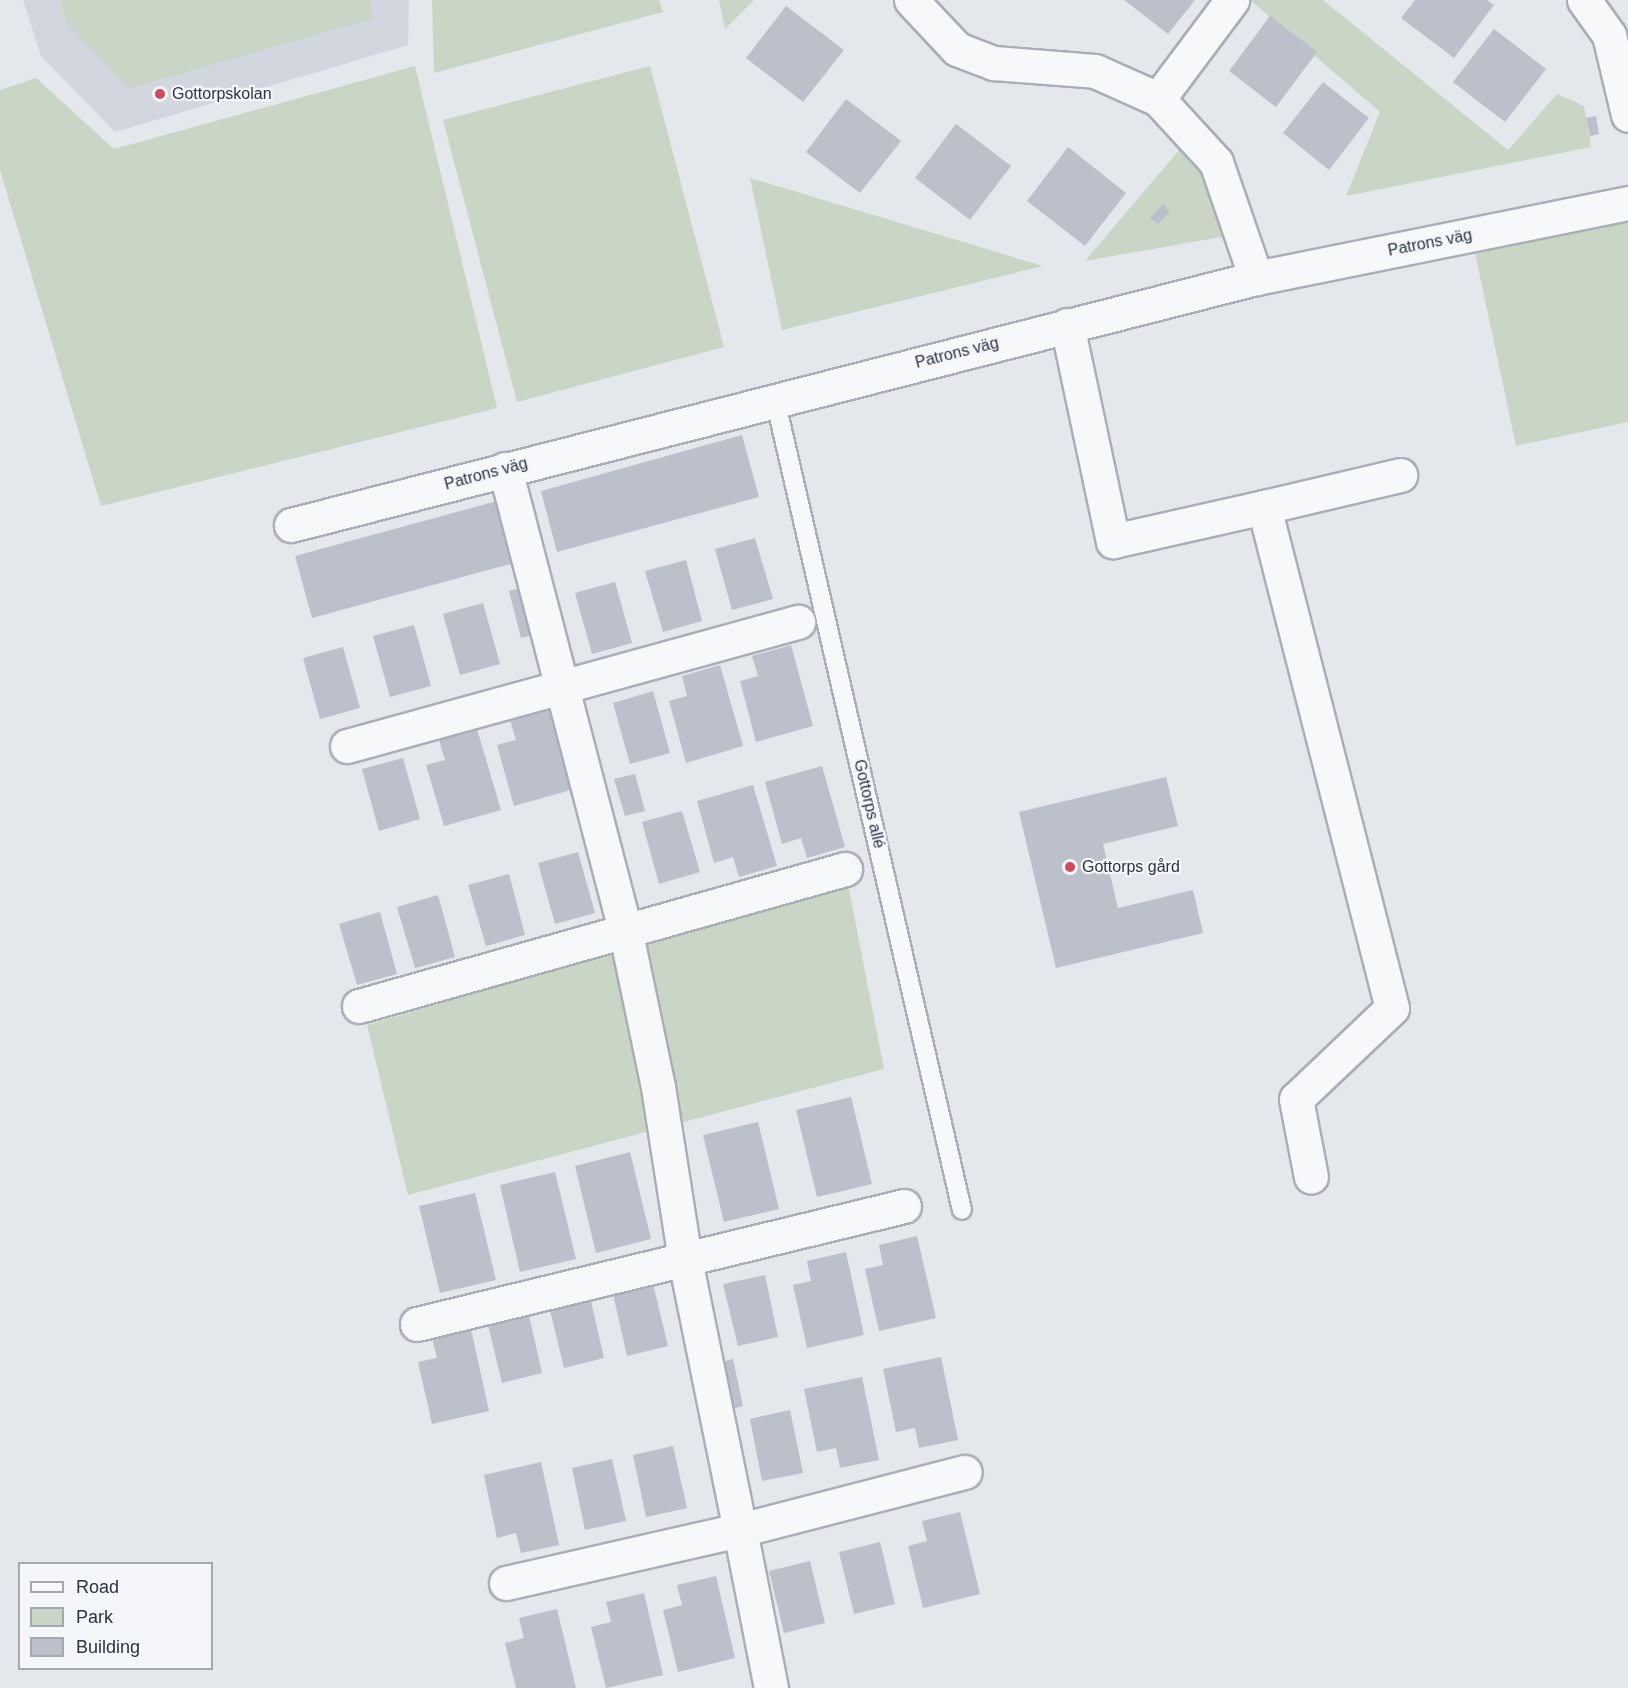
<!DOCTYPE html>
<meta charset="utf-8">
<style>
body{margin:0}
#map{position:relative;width:1628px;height:1688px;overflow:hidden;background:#e4e7ec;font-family:Arial,sans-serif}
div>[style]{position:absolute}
.built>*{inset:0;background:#d2d6de}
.green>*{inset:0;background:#c9d6c5}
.building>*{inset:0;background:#bbc0ca}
.roads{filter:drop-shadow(2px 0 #a9aeb7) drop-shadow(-2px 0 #a9aeb7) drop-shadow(0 2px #a9aeb7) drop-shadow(0 -2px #a9aeb7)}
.service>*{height:18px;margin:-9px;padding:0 9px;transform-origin:9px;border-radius:9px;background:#f7f8fa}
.minor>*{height:33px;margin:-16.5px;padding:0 16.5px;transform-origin:16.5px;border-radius:16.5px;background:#f7f8fa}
.dots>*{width:16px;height:16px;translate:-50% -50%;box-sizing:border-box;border:3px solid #f4f6f9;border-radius:50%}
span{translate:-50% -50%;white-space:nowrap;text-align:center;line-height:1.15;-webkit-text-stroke:4.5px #f4f6f9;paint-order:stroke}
.poi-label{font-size:16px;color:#2b3445}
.left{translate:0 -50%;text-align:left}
.street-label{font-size:16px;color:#2b3445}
.legend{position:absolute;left:18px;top:1562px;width:195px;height:108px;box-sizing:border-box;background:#f4f6f9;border:2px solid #a4a8b1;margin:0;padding:8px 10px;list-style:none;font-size:18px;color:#2b3445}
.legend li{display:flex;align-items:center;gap:12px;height:30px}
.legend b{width:30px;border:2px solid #a4a8b1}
</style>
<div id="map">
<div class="built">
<i style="clip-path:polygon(23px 0,409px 0,408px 45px,115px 132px,41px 56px)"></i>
</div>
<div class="green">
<i style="clip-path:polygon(60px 0,370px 0,372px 19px,128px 89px,68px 24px)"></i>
<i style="clip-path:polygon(432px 0,659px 0,663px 12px,434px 73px)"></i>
<i style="clip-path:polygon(719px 0,754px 0,725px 29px)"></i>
<i style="clip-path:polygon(1250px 0,1323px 0,1508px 150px,1557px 94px,1584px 106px,1591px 147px,1346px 196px,1380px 112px)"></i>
<i style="clip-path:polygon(415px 66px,497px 408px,101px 506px,0 170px,0 90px,36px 78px,114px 149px)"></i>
<i style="clip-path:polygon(650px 66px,724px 347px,517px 402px,443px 120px)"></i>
<i style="clip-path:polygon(1185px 143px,1232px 235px,1085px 261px)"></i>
<i style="clip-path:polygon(750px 178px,1043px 266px,782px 330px)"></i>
<i style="clip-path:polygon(1628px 215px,1628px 422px,1516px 446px,1474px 248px)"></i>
<i style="clip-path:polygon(848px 884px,884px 1069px,408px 1195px,367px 1025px)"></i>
</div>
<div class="building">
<i style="clip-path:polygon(1124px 0,1195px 0,1168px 34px)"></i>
<i style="clip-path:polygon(1415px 0,1487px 0,1494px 5px,1454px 58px,1401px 18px)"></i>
<i style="clip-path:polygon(786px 6px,844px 50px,803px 102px,746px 58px)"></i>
<i style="clip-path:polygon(1270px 16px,1317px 52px,1276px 107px,1229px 71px)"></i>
<i style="clip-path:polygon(1494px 29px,1546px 69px,1505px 122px,1453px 82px)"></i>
<i style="clip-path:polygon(1323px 82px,1369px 118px,1329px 170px,1283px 133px)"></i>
<i style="clip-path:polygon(846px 99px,901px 141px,860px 193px,806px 152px)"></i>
<i style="clip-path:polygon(1596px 116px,1599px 134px,1590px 136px,1586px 118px)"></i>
<i style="clip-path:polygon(956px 124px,1011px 166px,970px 220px,915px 178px)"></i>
<i style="clip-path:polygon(1068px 147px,1126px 193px,1085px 246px,1027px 201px)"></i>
<i style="clip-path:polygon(1163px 204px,1170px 211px,1158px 224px,1150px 218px)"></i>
<i style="clip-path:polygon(742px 435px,759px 497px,557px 552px,541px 491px)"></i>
<i style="clip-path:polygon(497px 501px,514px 563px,312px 618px,295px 556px)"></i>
<i style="clip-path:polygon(755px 538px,773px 599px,732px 610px,715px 549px)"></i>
<i style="clip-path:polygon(686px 560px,702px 621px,663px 632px,645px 571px)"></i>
<i style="clip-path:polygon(615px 582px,632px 643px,592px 654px,575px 593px)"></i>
<i style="clip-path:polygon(532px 585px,544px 632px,521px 638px,509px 591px)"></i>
<i style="clip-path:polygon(483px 603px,500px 664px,460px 675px,443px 614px)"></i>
<i style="clip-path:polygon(414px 625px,431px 686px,390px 697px,373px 636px)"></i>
<i style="clip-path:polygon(791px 645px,813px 726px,756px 742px,740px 681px,758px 676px,752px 656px)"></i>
<i style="clip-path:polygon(343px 647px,360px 708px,320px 719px,303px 658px)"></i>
<i style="clip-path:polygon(720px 665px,743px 746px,686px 763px,669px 701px,687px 696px,682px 676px)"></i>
<i style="clip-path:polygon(653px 691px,670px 753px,630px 764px,613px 703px)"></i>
<i style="clip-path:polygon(549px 709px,571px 790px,514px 806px,497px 745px,516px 740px,510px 720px)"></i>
<i style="clip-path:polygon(477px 729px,501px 810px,444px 826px,426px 765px,445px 760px,439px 740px)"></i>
<i style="clip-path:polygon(403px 758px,420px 819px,379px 831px,362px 769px)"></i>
<i style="clip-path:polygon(822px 766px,845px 847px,807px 858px,801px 838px,782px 844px,765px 782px)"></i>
<i style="clip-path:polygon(635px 774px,645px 811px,625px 816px,614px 779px)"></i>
<i style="clip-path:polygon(1166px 777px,1178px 826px,1103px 844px,1118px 908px,1193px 890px,1203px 933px,1056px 968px,1019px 812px)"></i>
<i style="clip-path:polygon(753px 785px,777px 866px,739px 877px,733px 857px,714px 863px,697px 801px)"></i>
<i style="clip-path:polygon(682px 811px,700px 872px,659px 884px,642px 822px)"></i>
<i style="clip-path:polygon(578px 852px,595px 913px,555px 924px,538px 863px)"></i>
<i style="clip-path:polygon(509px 874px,525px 935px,486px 946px,468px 885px)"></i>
<i style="clip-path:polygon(438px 895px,455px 957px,415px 968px,397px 907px)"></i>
<i style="clip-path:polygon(380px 912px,397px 974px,357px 985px,339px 924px)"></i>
<i style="clip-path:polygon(851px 1097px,872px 1184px,817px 1197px,796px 1110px)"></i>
<i style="clip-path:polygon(758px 1122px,779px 1209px,724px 1222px,703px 1135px)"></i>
<i style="clip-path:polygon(630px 1152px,651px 1239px,596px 1253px,575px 1166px)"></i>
<i style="clip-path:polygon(555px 1172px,576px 1259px,520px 1272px,500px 1185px)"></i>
<i style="clip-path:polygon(475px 1193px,496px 1280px,440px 1293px,419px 1206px)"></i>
<i style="clip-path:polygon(917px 1236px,936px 1318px,879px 1331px,865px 1269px,883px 1265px,879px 1245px)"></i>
<i style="clip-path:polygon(846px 1252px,864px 1335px,807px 1348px,793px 1285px,811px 1281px,807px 1261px)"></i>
<i style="clip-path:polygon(765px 1275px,778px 1337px,738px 1346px,723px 1284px)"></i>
<i style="clip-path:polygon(653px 1284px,668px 1346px,627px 1356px,613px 1294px)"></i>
<i style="clip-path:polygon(590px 1297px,604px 1358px,564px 1368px,549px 1306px)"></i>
<i style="clip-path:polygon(528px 1311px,542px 1373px,502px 1383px,487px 1321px)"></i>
<i style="clip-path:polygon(471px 1329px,489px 1411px,432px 1424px,418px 1362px,437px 1358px,432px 1338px)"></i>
<i style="clip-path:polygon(941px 1357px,958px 1440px,919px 1448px,915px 1428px,896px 1432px,883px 1369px)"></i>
<i style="clip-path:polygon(733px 1359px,743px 1406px,720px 1412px,709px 1365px)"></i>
<i style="clip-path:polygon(862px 1377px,879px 1460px,840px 1468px,836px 1448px,817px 1452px,804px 1389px)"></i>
<i style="clip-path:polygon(790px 1410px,803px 1473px,762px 1481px,750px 1419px)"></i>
<i style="clip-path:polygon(673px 1446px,687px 1508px,646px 1517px,633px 1455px)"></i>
<i style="clip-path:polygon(612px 1459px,626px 1521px,585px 1530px,572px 1468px)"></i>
<i style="clip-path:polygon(541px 1462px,559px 1545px,521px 1553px,516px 1533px,497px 1538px,484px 1475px)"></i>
<i style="clip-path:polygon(960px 1512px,980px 1594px,923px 1608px,908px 1546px,927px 1541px,922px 1521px)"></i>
<i style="clip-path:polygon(880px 1542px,895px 1604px,854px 1614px,839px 1552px)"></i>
<i style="clip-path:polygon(810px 1561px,825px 1623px,784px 1633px,769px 1571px)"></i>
<i style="clip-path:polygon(716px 1576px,735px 1658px,678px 1672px,663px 1610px,682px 1605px,677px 1585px)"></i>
<i style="clip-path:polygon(644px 1593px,663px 1675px,606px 1688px,591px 1627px,611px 1622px,606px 1602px)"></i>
<i style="clip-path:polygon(557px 1609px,576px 1688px,516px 1688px,505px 1643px,524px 1638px,519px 1618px)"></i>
</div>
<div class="roads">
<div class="service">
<i style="left:775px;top:399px;width:832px;rotate:77.02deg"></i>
</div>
<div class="minor">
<i style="left:911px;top:0;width:67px;rotate:46.8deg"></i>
<i style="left:957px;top:49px;width:40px;rotate:21deg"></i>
<i style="left:994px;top:63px;width:101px;rotate:4.5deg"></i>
<i style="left:1095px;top:71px;width:69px;rotate:24deg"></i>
<i style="left:1158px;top:99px;width:86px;rotate:47.4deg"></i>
<i style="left:1216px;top:162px;width:123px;rotate:71deg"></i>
<i style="left:1584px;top:0;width:43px;rotate:54.5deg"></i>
<i style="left:1609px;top:35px;width:82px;rotate:76.6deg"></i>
<i style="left:1158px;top:99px;width:124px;rotate:-53.2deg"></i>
<i style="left:1067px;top:325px;width:221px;rotate:78deg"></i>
<i style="left:1113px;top:541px;width:155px;rotate:-12.7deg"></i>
<i style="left:1264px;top:507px;width:517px;rotate:75.67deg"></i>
<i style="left:1392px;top:1008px;width:132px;rotate:136.5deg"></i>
<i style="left:1296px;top:1099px;width:79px;rotate:79.1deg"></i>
<i style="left:505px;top:469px;width:475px;rotate:75.4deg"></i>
<i style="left:625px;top:929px;width:161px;rotate:78.2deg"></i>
<i style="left:658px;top:1087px;width:175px;rotate:81.1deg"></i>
<i style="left:685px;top:1260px;width:276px;rotate:78.5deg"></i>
<i style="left:740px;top:1530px;width:232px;rotate:-14.5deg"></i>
<i style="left:1264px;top:507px;width:140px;rotate:-13.2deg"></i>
<i style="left:291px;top:525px;width:996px;rotate:-14.36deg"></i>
<i style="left:1256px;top:278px;width:379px;rotate:-11.4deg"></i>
<i style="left:347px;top:746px;width:468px;rotate:-15.4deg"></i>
<i style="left:359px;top:1006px;width:505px;rotate:-15.74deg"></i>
<i style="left:417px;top:1324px;width:501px;rotate:-13.62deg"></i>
<i style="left:506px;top:1583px;width:240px;rotate:-12.8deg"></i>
<i style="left:740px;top:1530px;width:161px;rotate:78.9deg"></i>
</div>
</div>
<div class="dots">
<i style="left:160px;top:94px;background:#d1495b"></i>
<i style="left:1070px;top:867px;background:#d1495b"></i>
</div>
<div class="poi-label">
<span class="left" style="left:172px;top:94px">Gottorpskolan</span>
<span class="left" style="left:1082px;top:867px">Gottorps gård</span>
</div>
<div class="street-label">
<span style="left:1430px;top:243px;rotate:-11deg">Patrons väg</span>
<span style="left:957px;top:353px;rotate:-14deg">Patrons väg</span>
<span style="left:486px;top:474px;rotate:-15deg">Patrons väg</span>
<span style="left:869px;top:804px;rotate:77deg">Gottorps allé</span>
</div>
<ul class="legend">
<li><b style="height:8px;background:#f7f8fa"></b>Road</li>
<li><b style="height:16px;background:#c9d6c5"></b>Park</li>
<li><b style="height:16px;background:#bbc0ca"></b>Building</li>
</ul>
</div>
